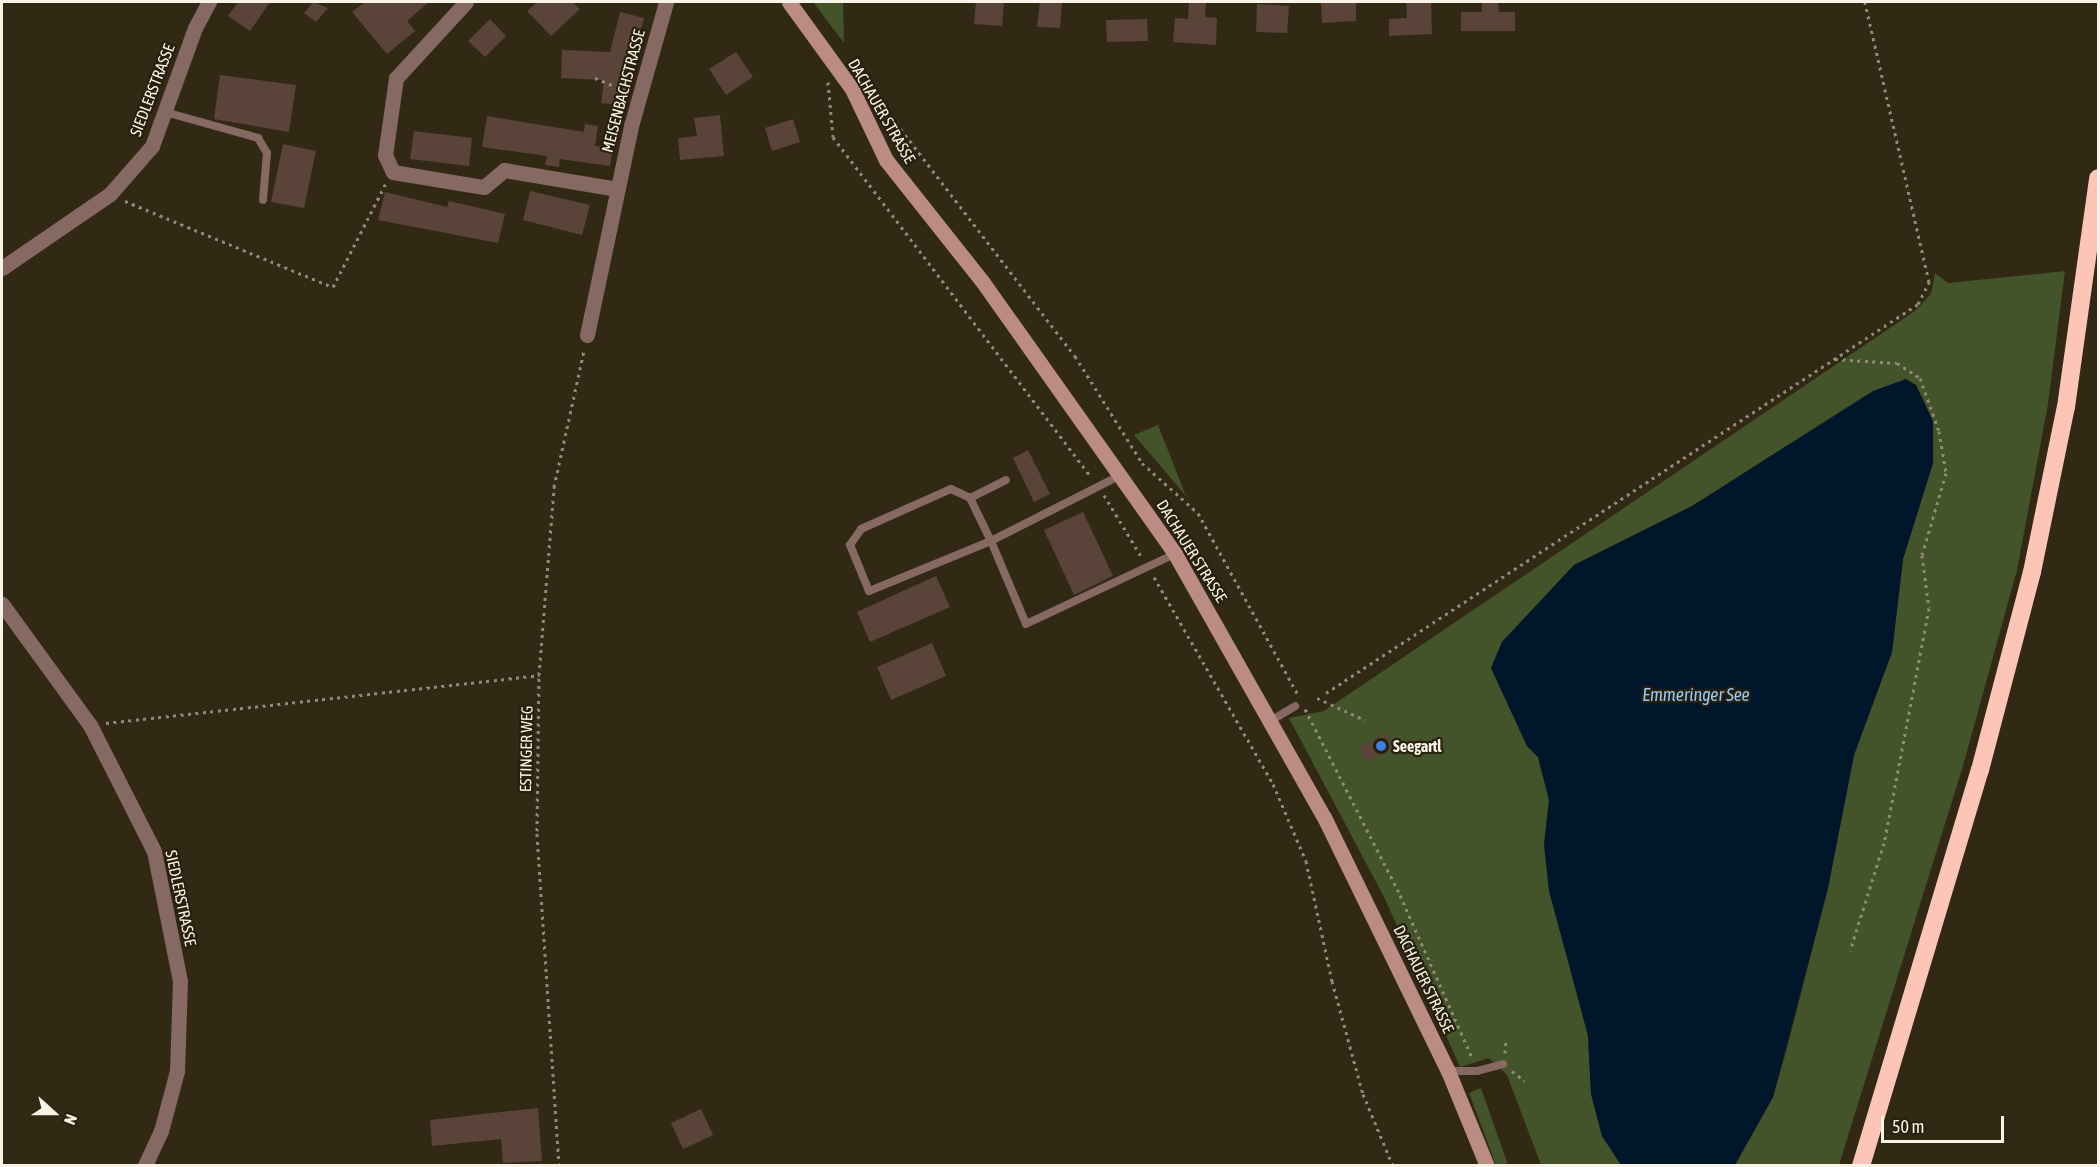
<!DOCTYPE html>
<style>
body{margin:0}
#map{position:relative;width:2100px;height:1167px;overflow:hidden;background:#322915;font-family:"Asap Condensed",sans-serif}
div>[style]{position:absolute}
.green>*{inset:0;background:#43532a}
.water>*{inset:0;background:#00172b}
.building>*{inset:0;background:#5a4339}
.path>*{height:3px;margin-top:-1.5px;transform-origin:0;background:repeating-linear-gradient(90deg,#918979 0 3px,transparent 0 7.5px)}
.lane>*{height:8px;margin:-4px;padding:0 4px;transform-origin:4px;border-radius:4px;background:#866963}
.street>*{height:15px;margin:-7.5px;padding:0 7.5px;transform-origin:7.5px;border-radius:7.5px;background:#866963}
.secondary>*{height:15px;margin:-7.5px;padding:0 7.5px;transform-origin:7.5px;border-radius:7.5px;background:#ba8c83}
.highway>*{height:18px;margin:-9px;padding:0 9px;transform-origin:9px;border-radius:9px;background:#fdc4b8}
.dots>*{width:16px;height:16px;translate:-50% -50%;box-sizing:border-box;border:3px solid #281f0c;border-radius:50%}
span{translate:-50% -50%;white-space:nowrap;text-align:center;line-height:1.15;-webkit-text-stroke:4.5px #281f0c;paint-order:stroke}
.street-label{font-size:16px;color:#faf4e8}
.poi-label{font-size:16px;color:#faf4e8;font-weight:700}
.left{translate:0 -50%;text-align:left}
.water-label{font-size:18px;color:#91cbfc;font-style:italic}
.frame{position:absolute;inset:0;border:3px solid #faf4e8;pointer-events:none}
.north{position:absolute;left:24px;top:1083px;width:60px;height:60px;-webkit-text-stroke:4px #281f0c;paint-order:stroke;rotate:111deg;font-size:16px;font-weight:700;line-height:24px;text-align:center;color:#faf4e8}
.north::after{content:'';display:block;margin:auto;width:21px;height:27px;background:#faf4e8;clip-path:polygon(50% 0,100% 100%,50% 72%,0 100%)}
.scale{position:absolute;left:1881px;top:1116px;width:123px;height:27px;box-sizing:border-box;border:3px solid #faf4e8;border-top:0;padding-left:8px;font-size:18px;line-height:21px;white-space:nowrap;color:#faf4e8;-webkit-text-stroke:4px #281f0c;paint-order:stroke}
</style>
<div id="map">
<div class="green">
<i style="clip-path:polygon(813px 2px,843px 2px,844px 43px)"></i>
<i style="clip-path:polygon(2065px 271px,2048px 404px,2017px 570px,1963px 766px,1839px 1165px,1735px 1165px,1773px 1097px,1786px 1052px,1828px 888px,1854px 755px,1892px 652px,1903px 559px,1933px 463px,1692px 506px,1574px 565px,1502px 642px,1491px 668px,1527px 746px,1538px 757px,1549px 800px,1544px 845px,1588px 1036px,1591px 1094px,1602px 1136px,1621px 1165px,1541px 1165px,1507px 1075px,1489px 1058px,1460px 1067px,1385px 899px,1289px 718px,1324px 711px,1915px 311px,1931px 294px,1935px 273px,1948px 283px)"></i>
<i style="clip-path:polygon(1158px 425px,1186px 496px,1134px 435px)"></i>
<i style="clip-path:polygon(1481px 1088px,1508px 1165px,1496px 1165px,1469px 1093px)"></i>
</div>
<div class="water">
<i style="clip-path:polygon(1906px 379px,1916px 385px,1933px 421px,1933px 463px,1903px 559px,1892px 652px,1854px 755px,1828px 888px,1773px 1097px,1735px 1165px,1621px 1165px,1602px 1136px,1591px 1094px,1588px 1036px,1549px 891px,1544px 845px,1549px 800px,1538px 757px,1527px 746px,1491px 668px,1502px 642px,1574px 565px,1692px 506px,1873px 391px)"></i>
</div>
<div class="building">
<i style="clip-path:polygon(238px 2px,270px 2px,250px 31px,228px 16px)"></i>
<i style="clip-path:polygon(313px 2px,328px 8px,316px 22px,304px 13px)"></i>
<i style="clip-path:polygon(365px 2px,429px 2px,407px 21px,415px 31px,387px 54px,352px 12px)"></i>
<i style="clip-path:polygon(537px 2px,572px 2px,580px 9px,551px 36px,527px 11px)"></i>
<i style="clip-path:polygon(976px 2px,1004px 2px,1002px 26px,974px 24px)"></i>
<i style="clip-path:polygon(1040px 2px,1062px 2px,1060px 28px,1037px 27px)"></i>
<i style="clip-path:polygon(1189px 2px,1206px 2px,1205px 17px,1217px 18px,1216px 45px,1173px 42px,1175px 18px,1188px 19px)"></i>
<i style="clip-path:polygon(1321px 2px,1356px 2px,1356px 21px,1322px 23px)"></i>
<i style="clip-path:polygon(1406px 2px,1431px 2px,1432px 34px,1389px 36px,1389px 19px,1407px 18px)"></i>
<i style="clip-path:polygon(1482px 2px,1498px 2px,1499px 12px,1515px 12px,1515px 31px,1461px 31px,1461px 12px,1482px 12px)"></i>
<i style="clip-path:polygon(1257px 4px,1289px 6px,1287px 33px,1256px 32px)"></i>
<i style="clip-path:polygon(620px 12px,644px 18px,635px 51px,628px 49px,618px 105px,601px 103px,604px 80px,561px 78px,562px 50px,610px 52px)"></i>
<i style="clip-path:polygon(490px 19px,506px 36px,485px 57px,468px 41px)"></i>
<i style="clip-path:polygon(1147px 19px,1148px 41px,1107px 42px,1106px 20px)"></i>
<i style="clip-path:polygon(736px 52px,753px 77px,726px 95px,709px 69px)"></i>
<i style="clip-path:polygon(220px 75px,296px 85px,289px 132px,214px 119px)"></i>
<i style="clip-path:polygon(720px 115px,724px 156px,680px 160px,678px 138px,697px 136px,694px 118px)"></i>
<i style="clip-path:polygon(487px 116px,584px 132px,585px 124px,598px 126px,595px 146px,613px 148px,610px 166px,560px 159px,559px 167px,545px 165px,547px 156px,482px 147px)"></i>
<i style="clip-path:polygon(793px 119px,800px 142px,772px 151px,765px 128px)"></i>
<i style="clip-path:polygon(414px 131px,472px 138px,469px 166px,410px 159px)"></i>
<i style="clip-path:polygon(283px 144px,316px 151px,304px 208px,271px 202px)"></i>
<i style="clip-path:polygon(530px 191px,590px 205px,582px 235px,523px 220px)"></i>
<i style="clip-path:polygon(385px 192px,447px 207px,449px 201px,505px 214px,498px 243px,378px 220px)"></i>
<i style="clip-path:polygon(1028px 450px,1050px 494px,1034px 502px,1013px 458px)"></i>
<i style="clip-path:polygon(1083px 512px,1113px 576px,1074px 595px,1044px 530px)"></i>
<i style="clip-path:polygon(936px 576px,950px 607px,870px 642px,857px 612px)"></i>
<i style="clip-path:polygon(932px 643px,946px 676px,891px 700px,877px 667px)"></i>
<i style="clip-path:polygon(1385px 733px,1393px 747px,1366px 762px,1359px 748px)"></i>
<i style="clip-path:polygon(538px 1108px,542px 1161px,503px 1163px,501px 1139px,432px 1146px,430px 1120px)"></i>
<i style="clip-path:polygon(701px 1109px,713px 1135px,683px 1149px,671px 1123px)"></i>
</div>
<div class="path">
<i style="left:595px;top:78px;width:35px;rotate:22deg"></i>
<i style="left:828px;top:82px;width:55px;rotate:84.8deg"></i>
<i style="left:833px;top:137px;width:427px;rotate:52.8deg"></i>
<i style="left:873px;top:93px;width:332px;rotate:52.5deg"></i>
<i style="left:1075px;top:356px;width:126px;rotate:57.9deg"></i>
<i style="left:1142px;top:463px;width:75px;rotate:41.8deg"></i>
<i style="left:1198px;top:513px;width:208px;rotate:61.2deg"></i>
<i style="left:125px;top:201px;width:225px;rotate:22.5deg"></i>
<i style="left:333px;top:287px;width:117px;rotate:-63deg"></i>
<i style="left:1835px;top:359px;width:62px;rotate:3.7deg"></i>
<i style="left:1897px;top:363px;width:27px;rotate:33deg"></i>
<i style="left:1920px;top:378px;width:56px;rotate:70.3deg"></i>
<i style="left:1939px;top:431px;width:43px;rotate:80.5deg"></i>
<i style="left:1946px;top:473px;width:85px;rotate:106.3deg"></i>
<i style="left:1922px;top:555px;width:53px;rotate:82.5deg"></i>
<i style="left:1929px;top:608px;width:239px;rotate:100.8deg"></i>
<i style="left:1884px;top:843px;width:113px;rotate:107.5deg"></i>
<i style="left:1104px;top:495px;width:71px;rotate:58.8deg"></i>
<i style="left:1154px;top:577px;width:239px;rotate:60.1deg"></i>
<i style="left:1273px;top:784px;width:84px;rotate:66.8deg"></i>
<i style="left:1306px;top:861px;width:123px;rotate:77.8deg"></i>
<i style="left:1332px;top:981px;width:117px;rotate:74.7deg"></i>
<i style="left:1363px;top:1094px;width:78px;rotate:67.4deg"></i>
<i style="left:1326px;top:693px;width:708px;rotate:-33.31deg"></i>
<i style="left:1918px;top:304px;width:25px;rotate:-63deg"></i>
<i style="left:1929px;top:282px;width:287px;rotate:-102.9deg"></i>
<i style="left:1317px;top:698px;width:53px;rotate:24.6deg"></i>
<i style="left:1305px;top:709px;width:209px;rotate:62.9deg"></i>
<i style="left:1400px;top:895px;width:180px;rotate:66.1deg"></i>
<i style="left:106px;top:723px;width:436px;rotate:-6.3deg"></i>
<i style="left:1505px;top:1053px;width:13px;rotate:-86deg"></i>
<i style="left:1512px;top:1071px;width:16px;rotate:38deg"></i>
<i style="left:559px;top:1166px;width:336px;rotate:-93.8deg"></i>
<i style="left:537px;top:831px;width:156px;rotate:-89.3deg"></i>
<i style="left:539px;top:675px;width:189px;rotate:-85.4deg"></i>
<i style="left:554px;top:487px;width:140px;rotate:-77.6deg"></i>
</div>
<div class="lane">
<i style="left:165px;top:112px;width:97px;rotate:15.6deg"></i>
<i style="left:258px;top:138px;width:17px;rotate:59deg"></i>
<i style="left:267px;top:153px;width:47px;rotate:94.9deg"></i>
<i style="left:1121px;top:475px;width:146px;rotate:153.1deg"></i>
<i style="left:991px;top:541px;width:132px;rotate:157.7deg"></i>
<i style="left:869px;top:591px;width:50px;rotate:-112.4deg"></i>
<i style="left:850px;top:545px;width:19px;rotate:-55deg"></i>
<i style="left:861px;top:529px;width:98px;rotate:-24deg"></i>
<i style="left:951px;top:489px;width:21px;rotate:25deg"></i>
<i style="left:970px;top:498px;width:48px;rotate:64deg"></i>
<i style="left:991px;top:541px;width:90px;rotate:67.1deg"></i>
<i style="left:1026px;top:624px;width:165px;rotate:-25.2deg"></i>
<i style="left:970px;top:498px;width:40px;rotate:-26.6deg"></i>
<i style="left:1272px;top:720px;width:27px;rotate:-31deg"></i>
<i style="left:1448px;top:1071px;width:29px"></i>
<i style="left:1477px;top:1071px;width:27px;rotate:-15deg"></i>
</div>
<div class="street">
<i style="left:466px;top:2px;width:103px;rotate:132.6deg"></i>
<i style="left:396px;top:78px;width:78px;rotate:98.1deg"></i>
<i style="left:385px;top:155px;width:19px;rotate:65deg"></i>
<i style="left:393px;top:172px;width:92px;rotate:9.4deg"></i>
<i style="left:484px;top:187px;width:26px;rotate:-40deg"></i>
<i style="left:504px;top:170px;width:115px;rotate:9.5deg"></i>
<i style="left:2px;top:268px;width:131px;rotate:-34.4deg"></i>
<i style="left:110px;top:194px;width:64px;rotate:-48.8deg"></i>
<i style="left:152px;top:146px;width:126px;rotate:-70deg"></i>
<i style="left:195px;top:28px;width:30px;rotate:-62deg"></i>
<i style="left:587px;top:335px;width:214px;rotate:-78.1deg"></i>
<i style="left:631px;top:126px;width:129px;rotate:-74.2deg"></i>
<i style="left:2px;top:604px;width:150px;rotate:54deg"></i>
<i style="left:90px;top:725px;width:141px;rotate:63.1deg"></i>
<i style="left:154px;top:851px;width:133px;rotate:78.7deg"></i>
<i style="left:180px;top:981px;width:90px;rotate:91.9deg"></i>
<i style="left:177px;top:1071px;width:62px;rotate:104.9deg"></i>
<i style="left:161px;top:1131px;width:38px;rotate:115deg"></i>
</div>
<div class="secondary">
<i style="left:789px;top:2px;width:107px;rotate:54.1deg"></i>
<i style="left:852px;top:89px;width:79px;rotate:64.4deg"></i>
<i style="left:886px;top:160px;width:154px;rotate:51.6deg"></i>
<i style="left:982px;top:281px;width:334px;rotate:54.7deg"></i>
<i style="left:1175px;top:554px;width:302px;rotate:60.5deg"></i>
<i style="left:1324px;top:817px;width:283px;rotate:64deg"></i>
<i style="left:1448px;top:1071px;width:103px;rotate:67.7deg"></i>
</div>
<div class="highway">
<i style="left:1861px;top:1166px;width:413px;rotate:-73.3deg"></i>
<i style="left:1980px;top:770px;width:205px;rotate:-75.3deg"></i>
<i style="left:2032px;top:572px;width:168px;rotate:-78.4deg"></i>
<i style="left:2066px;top:407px;width:231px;rotate:-82deg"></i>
</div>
<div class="dots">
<i style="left:1381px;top:746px;background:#3f7fe0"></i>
</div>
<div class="street-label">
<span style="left:152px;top:90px;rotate:-69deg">SIEDLERSTRASSE</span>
<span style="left:623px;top:91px;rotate:-75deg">MEISENBACHSTRASSE</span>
<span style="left:882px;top:111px;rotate:60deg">DACHAUER STRASSE</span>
<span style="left:1192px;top:551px;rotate:58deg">DACHAUER STRASSE</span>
<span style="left:526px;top:749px;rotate:-89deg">ESTINGER WEG</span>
<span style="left:181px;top:898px;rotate:78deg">SIEDLERSTRASSE</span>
<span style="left:1424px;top:979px;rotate:64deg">DACHAUER STRASSE</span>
</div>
<div class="poi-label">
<span class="left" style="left:1393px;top:746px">Seegartl</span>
</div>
<div class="water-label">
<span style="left:1696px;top:695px">Emmeringer See</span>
</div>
<div class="frame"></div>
<div class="north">N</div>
<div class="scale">50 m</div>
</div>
